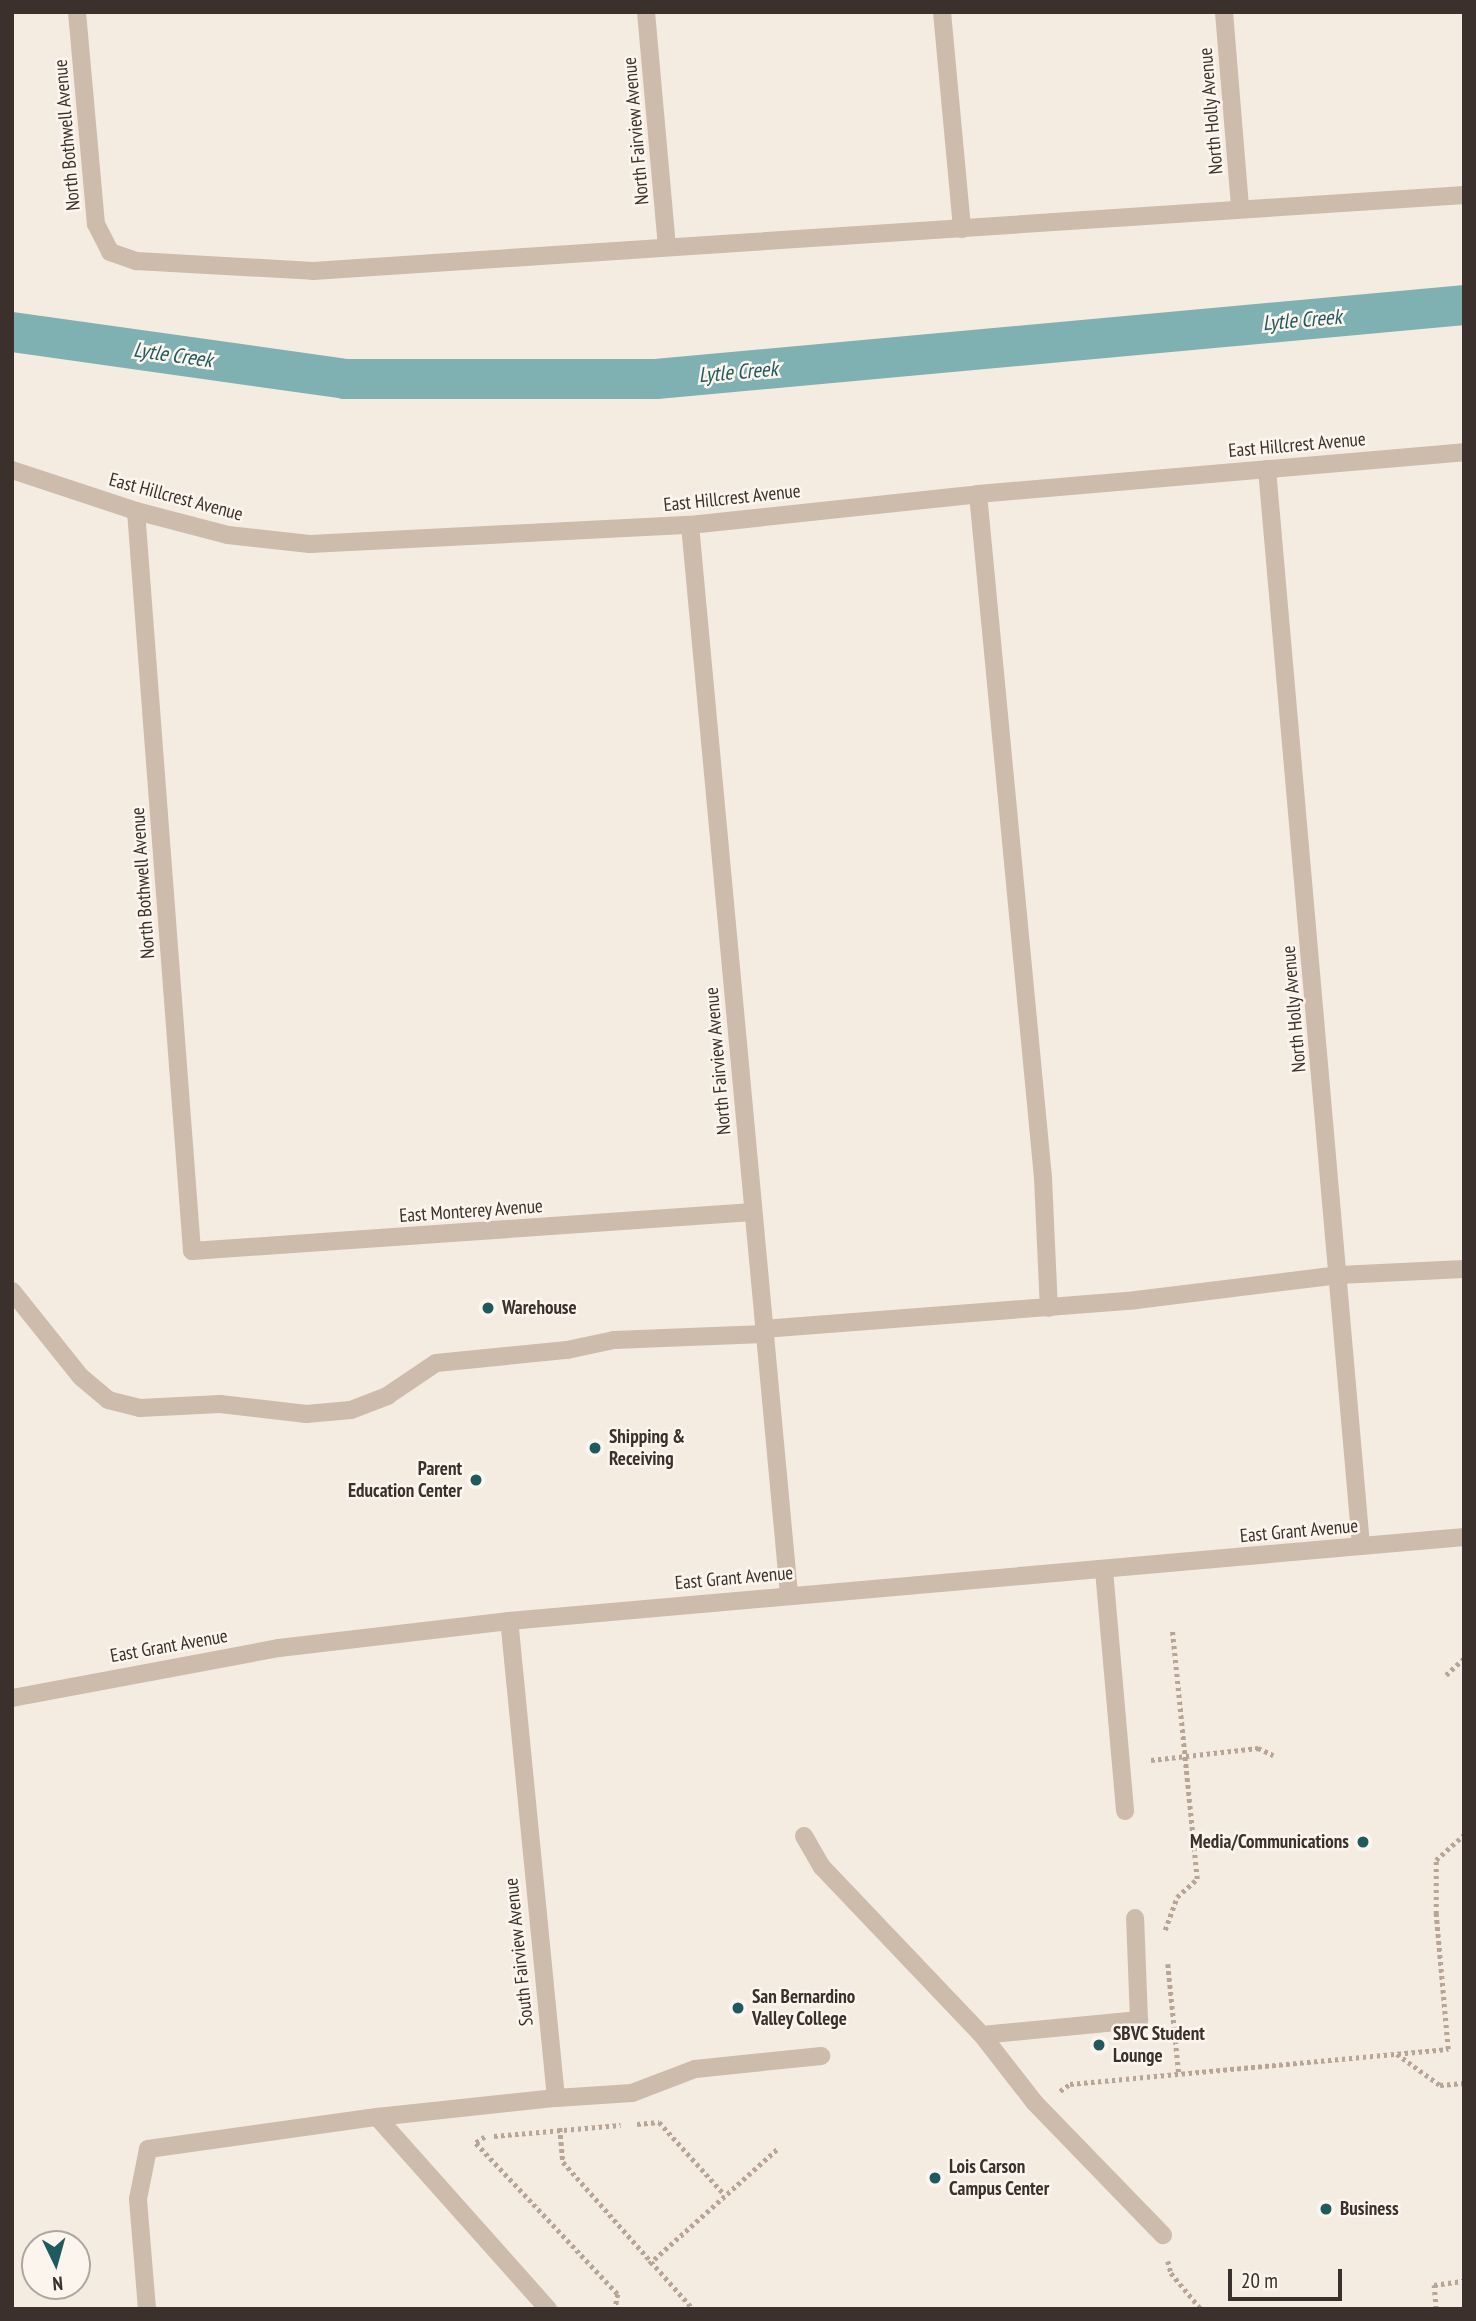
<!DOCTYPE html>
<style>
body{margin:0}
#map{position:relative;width:1476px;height:2321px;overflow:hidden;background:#f4ebe1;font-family:"PT Sans Narrow",sans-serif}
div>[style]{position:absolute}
.canal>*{height:40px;margin:-20px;padding:0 20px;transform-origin:20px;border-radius:20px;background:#7fb0b2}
.path>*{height:4.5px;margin-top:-2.25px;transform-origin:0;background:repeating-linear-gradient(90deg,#b9a596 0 3.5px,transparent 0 7px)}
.minor>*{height:18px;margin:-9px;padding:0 9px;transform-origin:9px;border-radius:9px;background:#cdbbac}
.dots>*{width:19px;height:19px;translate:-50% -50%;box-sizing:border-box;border:4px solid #fbf5ee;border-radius:50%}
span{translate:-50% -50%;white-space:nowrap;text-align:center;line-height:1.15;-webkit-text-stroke:5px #fbf5ee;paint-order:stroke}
.street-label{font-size:19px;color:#3b302b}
.poi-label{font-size:19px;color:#3b302b;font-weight:700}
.left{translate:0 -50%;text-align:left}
.right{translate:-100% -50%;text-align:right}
.water-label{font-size:21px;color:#1f5a5e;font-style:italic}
.frame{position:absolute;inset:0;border:14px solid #3b302b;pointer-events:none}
.north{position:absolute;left:21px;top:2230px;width:70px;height:70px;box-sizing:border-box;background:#fbf5ee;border:2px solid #aea6a0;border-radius:50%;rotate:175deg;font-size:19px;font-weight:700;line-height:28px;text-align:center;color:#3b302b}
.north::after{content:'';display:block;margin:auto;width:24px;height:32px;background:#1f5a5e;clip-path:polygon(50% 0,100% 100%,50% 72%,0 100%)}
.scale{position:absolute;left:1228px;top:2269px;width:114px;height:32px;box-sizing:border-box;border:4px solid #3b302b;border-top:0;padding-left:9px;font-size:21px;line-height:24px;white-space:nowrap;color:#3b302b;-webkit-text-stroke:5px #fbf5ee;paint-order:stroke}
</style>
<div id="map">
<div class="canal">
<i style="left:12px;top:332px;width:336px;rotate:8deg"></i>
<i style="left:345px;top:379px;width:311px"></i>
<i style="left:656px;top:379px;width:811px;rotate:-5.23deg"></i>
</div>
<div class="path">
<i style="left:1446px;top:1675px;width:25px;rotate:-43deg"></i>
<i style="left:1151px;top:1760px;width:108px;rotate:-6.4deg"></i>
<i style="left:1258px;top:1748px;width:17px;rotate:25deg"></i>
<i style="left:1165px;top:1930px;width:35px;rotate:-70deg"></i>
<i style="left:1177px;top:1897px;width:27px;rotate:-42deg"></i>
<i style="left:1197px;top:1879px;width:250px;rotate:-95.7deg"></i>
<i style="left:1168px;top:1964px;width:111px;rotate:84.3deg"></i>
<i style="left:1397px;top:2054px;width:53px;rotate:35.8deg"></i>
<i style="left:1440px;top:2085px;width:24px;rotate:-5deg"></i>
<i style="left:1060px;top:2091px;width:12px;rotate:-35deg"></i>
<i style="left:1070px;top:2084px;width:380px;rotate:-5.3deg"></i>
<i style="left:1448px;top:2049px;width:136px;rotate:-95.1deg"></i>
<i style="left:1436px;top:1914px;width:54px;rotate:-90deg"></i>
<i style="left:1436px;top:1860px;width:38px;rotate:-42deg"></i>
<i style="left:637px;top:2124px;width:22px;rotate:-5deg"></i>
<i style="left:659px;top:2122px;width:98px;rotate:47.9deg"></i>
<i style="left:560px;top:2128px;width:34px;rotate:85deg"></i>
<i style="left:563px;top:2162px;width:196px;rotate:48.5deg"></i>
<i style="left:494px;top:2136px;width:127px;rotate:-5deg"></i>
<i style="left:485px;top:2137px;width:11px;rotate:146deg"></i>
<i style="left:476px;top:2143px;width:207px;rotate:46.8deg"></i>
<i style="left:618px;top:2294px;width:15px;rotate:101deg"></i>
<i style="left:1168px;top:2261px;width:12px;rotate:76deg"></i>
<i style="left:1171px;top:2273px;width:47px;rotate:50.2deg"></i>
<i style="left:649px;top:2264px;width:172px;rotate:-41.9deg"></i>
<i style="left:1436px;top:2309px;width:24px;rotate:-95deg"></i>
<i style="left:1434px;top:2285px;width:30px;rotate:-8deg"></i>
</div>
<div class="minor">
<i style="left:77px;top:12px;width:213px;rotate:84.9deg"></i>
<i style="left:96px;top:224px;width:31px;rotate:63deg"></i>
<i style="left:110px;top:252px;width:28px;rotate:19deg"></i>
<i style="left:136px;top:261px;width:177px;rotate:3.2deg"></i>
<i style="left:313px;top:271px;width:1154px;rotate:-3.78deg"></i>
<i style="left:646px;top:12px;width:235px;rotate:84.9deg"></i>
<i style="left:942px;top:12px;width:218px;rotate:84.7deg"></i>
<i style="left:1224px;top:12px;width:196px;rotate:85.3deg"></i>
<i style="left:1267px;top:469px;width:1081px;rotate:85.01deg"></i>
<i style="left:12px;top:470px;width:131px;rotate:18.3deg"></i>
<i style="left:136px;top:511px;width:95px;rotate:14.6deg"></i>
<i style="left:228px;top:535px;width:82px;rotate:6.3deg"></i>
<i style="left:310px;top:544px;width:380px;rotate:-2.9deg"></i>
<i style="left:690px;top:525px;width:290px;rotate:-6.1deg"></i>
<i style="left:978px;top:494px;width:488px;rotate:-4.9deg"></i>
<i style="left:978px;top:494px;width:687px;rotate:84.57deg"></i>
<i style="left:1043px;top:1178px;width:130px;rotate:87.4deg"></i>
<i style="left:136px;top:511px;width:742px;rotate:85.67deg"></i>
<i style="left:192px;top:1251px;width:562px;rotate:-3.98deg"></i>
<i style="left:690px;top:525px;width:1074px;rotate:84.71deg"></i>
<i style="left:12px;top:1291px;width:110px;rotate:51.3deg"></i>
<i style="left:81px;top:1377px;width:35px;rotate:40deg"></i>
<i style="left:108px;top:1400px;width:33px;rotate:14deg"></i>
<i style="left:140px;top:1408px;width:80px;rotate:-2.9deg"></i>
<i style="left:220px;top:1404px;width:87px;rotate:6.6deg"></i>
<i style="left:306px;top:1414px;width:45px;rotate:-5.1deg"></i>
<i style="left:351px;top:1410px;width:39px;rotate:-21deg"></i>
<i style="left:387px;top:1396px;width:59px;rotate:-34deg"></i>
<i style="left:436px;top:1363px;width:132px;rotate:-5.7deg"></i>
<i style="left:567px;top:1350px;width:48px;rotate:-12deg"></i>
<i style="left:614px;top:1340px;width:150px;rotate:-2.3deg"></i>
<i style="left:763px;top:1329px;width:374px;rotate:-4.4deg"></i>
<i style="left:1136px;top:1300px;width:205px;rotate:-7deg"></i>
<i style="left:1339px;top:1275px;width:125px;rotate:-2.7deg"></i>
<i style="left:1104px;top:1570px;width:242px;rotate:85deg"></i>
<i style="left:12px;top:1698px;width:272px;rotate:-10.6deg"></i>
<i style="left:279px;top:1648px;width:232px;rotate:-6.7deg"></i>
<i style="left:509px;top:1621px;width:959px;rotate:-5.03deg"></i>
<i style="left:804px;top:1836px;width:36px;rotate:60deg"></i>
<i style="left:822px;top:1867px;width:232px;rotate:46.4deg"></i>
<i style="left:982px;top:2035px;width:158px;rotate:-5.5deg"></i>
<i style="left:1139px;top:2020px;width:102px;rotate:-92.2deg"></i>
<i style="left:982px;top:2035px;width:86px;rotate:52.1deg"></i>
<i style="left:1035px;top:2103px;width:184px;rotate:45.9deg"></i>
<i style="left:556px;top:2098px;width:76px;rotate:-3.8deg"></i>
<i style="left:632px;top:2093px;width:67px;rotate:-20.9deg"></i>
<i style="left:695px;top:2069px;width:127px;rotate:-5.9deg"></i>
<i style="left:377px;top:2117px;width:257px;rotate:48.3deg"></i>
<i style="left:147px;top:2309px;width:110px;rotate:-94.7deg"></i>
<i style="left:138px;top:2199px;width:51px;rotate:-78.7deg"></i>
<i style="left:148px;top:2149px;width:231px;rotate:-8deg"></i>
<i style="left:377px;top:2117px;width:180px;rotate:-6.1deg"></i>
<i style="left:556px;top:2098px;width:479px;rotate:-95.6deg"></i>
</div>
<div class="dots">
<i style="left:488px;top:1308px;background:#1f5a5e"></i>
<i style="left:595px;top:1448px;background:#1f5a5e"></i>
<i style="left:476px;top:1480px;background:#1f5a5e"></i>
<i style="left:1363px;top:1842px;background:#1f5a5e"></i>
<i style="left:738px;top:2008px;background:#1f5a5e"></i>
<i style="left:1099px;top:2045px;background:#1f5a5e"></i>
<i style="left:935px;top:2178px;background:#1f5a5e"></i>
<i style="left:1326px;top:2209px;background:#1f5a5e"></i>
</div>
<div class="street-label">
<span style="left:1211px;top:111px;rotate:-95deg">North Holly Avenue</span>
<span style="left:636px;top:131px;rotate:-95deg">North Fairview Avenue</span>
<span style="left:67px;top:135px;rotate:-95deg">North Bothwell Avenue</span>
<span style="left:1297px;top:445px;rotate:-5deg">East Hillcrest Avenue</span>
<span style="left:176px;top:497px;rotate:15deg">East Hillcrest Avenue</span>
<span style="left:732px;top:498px;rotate:-6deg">East Hillcrest Avenue</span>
<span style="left:143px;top:883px;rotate:-94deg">North Bothwell Avenue</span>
<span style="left:1294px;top:1009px;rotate:-95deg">North Holly Avenue</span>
<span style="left:718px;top:1061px;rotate:-95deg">North Fairview Avenue</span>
<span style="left:471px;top:1211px;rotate:-4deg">East Monterey Avenue</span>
<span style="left:1299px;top:1531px;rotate:-5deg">East Grant Avenue</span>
<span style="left:734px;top:1578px;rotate:-5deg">East Grant Avenue</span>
<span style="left:169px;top:1646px;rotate:-10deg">East Grant Avenue</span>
<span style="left:519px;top:1952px;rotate:-96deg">South Fairview Avenue</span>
</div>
<div class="poi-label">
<span class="left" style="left:502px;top:1308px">Warehouse</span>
<span class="left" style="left:609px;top:1448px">Shipping &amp;<br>Receiving</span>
<span class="right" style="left:462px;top:1480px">Parent<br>Education Center</span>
<span class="right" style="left:1349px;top:1842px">Media/Communications</span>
<span class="left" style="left:752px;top:2008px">San Bernardino<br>Valley College</span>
<span class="left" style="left:1113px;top:2045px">SBVC Student<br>Lounge</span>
<span class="left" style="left:949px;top:2178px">Lois Carson<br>Campus Center</span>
<span class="left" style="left:1340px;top:2209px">Business</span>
</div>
<div class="water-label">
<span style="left:1302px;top:320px;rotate:-5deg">Lytle Creek</span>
<span style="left:173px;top:355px;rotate:8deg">Lytle Creek</span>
<span style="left:738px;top:372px;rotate:-5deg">Lytle Creek</span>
</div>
<div class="frame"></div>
<div class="north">N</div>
<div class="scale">20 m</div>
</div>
